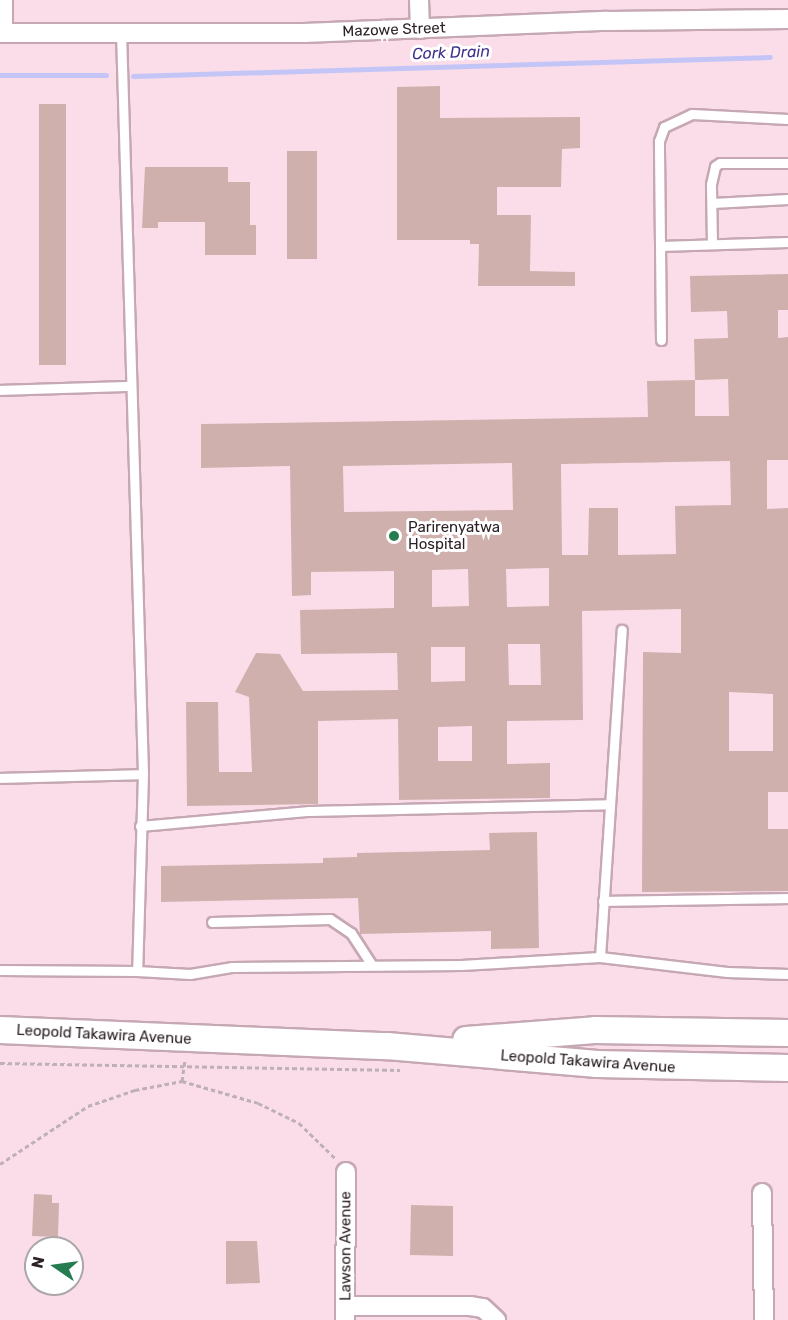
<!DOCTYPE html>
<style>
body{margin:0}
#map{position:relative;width:788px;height:1320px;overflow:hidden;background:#ffecf4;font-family:Rubik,sans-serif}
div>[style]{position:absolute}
.built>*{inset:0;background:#fbddea}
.stream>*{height:5px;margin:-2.5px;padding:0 2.5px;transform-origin:2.5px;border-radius:2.5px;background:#c4c5f7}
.building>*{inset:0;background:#d0b0ad}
.path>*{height:3px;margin-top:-1.5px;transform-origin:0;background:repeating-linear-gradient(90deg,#bfafb6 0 4.5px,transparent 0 7.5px)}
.roads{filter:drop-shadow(2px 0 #c5a8b4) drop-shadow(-2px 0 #c5a8b4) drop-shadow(0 2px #c5a8b4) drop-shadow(0 -2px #c5a8b4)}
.lane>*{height:9px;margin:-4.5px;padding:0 4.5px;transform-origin:4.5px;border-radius:4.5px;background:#fff}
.street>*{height:18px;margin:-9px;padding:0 9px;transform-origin:9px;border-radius:9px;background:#fff}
.secondary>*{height:26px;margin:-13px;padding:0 13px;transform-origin:13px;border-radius:13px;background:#fff}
.dots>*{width:16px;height:16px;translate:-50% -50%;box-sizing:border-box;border:3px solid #fff;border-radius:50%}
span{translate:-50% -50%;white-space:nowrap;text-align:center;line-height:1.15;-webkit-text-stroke:6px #fff;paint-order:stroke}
.street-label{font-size:15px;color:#2c2126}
.poi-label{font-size:15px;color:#2c2126}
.left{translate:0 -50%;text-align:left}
.water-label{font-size:16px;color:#3d308b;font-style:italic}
.north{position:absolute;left:24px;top:1236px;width:60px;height:60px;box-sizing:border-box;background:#fff;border:2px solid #aba6a8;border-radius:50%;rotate:283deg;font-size:16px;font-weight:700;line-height:24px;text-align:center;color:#2c2126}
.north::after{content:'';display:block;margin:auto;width:21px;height:27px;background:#257c50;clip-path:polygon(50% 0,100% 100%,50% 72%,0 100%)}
</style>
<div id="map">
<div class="built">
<i style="clip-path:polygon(evenodd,0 0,788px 0,788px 1320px,0 1320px,0 0,36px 1248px,72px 1248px,72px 1284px,36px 1284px,36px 1248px)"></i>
</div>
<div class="stream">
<i style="left:0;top:75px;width:106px"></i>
<i style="left:133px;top:76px;width:637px;rotate:-1.71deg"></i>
</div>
<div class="building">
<i style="clip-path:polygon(440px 86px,440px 118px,580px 117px,580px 148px,562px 149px,561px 187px,497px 187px,497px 215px,531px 215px,530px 271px,575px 272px,575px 286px,478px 286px,479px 244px,470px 244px,470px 240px,397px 240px,397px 87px)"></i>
<i style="clip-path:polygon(39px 104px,66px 104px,66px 365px,39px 365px)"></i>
<i style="clip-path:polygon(287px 151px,317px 151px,317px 259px,287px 259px)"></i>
<i style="clip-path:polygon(145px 167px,228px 167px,228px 182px,250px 182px,250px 225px,256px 225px,256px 255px,205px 255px,205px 222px,158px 222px,158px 228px,142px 228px)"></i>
<i style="clip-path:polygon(evenodd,788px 274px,788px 310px,778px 310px,778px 338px,788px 337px,788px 460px,767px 460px,767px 509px,788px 508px,788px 792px,768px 792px,768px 829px,788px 829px,788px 891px,642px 892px,643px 652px,681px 653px,681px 609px,582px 611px,583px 720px,507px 721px,507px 764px,550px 763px,550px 798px,399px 800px,398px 719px,318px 721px,318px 804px,187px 806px,186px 702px,218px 702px,219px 772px,252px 772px,249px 697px,235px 692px,256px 653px,280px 654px,303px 691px,398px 690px,397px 653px,301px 654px,300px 610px,394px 608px,394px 571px,311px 572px,311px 595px,292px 596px,290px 466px,201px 468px,201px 424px,648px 417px,647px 381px,695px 380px,694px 339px,728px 338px,727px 311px,691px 312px,690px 276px,788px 274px,728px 379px,729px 416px,695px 416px,695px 380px,728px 379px,788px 274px,730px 461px,731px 505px,675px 506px,676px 554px,618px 555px,618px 508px,589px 508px,588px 555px,562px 555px,561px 464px,730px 461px,788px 274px,512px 463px,513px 510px,344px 512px,343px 466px,512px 463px,788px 274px,549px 568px,549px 606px,507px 607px,506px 569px,549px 568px,788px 274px,468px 569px,469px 606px,432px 607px,432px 570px,468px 569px,788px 274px,508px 644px,540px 644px,541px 685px,509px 685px,508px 644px,788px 274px,431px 647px,465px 647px,465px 681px,431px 682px,431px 647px,788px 274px,729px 692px,773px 694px,773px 751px,729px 751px,729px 692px,788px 274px,472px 726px,472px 761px,438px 761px,438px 727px,472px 726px)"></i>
<i style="clip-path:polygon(537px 832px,539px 948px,491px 949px,491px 931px,360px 934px,358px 898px,161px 902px,161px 866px,323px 863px,323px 858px,357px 857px,357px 853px,490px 850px,489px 833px)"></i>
<i style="clip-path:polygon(34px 1194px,52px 1195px,52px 1203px,59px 1203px,58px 1237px,32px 1236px)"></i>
<i style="clip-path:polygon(411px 1205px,453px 1206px,453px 1256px,410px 1255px)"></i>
<i style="clip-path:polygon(226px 1241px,257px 1241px,260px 1283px,226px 1284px)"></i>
</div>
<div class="path">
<i style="left:0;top:1063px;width:400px;rotate:1deg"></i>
<i style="left:182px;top:1081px;width:22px;rotate:-82deg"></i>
<i style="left:0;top:1164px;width:105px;rotate:-33.4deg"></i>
<i style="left:88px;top:1106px;width:50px;rotate:-18.8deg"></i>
<i style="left:135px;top:1090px;width:48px;rotate:-10.8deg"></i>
<i style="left:182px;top:1081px;width:79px;rotate:16.1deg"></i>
<i style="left:258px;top:1103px;width:46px;rotate:26deg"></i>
<i style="left:299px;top:1123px;width:52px;rotate:44.2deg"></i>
</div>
<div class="roads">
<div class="lane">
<i style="left:121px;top:32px;width:742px;rotate:88.3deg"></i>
<i style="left:143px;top:774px;width:197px;rotate:91.7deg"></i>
<i style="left:137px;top:971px;width:53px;rotate:3.2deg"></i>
<i style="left:190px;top:974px;width:43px;rotate:-9.5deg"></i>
<i style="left:232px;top:967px;width:229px;rotate:-0.5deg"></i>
<i style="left:461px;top:965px;width:139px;rotate:-3.3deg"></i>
<i style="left:600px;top:957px;width:128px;rotate:6.7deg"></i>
<i style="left:727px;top:972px;width:61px;rotate:1.9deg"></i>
<i style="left:712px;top:203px;width:76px;rotate:-3deg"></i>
<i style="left:712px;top:244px;width:60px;rotate:-91deg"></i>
<i style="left:711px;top:184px;width:18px;rotate:-77deg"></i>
<i style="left:715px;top:166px;width:6px;rotate:-31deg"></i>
<i style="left:720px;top:163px;width:68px"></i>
<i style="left:660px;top:246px;width:128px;rotate:-1.8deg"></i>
<i style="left:661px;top:340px;width:199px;rotate:-90.6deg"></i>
<i style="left:659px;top:141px;width:15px;rotate:-70deg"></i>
<i style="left:664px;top:127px;width:31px;rotate:-25deg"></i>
<i style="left:692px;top:114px;width:96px;rotate:3deg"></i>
<i style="left:0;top:390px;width:129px;rotate:-1.8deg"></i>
<i style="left:0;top:778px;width:143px;rotate:-1.6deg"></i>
<i style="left:140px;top:826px;width:170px;rotate:-5.1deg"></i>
<i style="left:309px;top:811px;width:301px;rotate:-1.3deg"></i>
<i style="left:603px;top:901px;width:185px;rotate:-0.9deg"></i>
<i style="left:212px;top:922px;width:118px;rotate:-1.5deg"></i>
<i style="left:330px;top:919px;width:25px;rotate:34deg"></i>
<i style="left:351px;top:933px;width:38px;rotate:57deg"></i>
<i style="left:600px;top:957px;width:328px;rotate:-86.2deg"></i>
<i style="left:0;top:970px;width:137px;rotate:0.4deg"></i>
</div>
<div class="street">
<i style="left:419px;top:0;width:29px;rotate:88deg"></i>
<i style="left:0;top:33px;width:304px"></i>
<i style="left:304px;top:33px;width:303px;rotate:-2.3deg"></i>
<i style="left:607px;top:21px;width:181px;rotate:-0.6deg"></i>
<i style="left:3px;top:33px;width:33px;rotate:-90deg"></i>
<i style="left:762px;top:1193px;width:127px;rotate:89.1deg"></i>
<i style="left:345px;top:1306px;width:125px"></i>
<i style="left:470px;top:1306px;width:13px;rotate:9deg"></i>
<i style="left:483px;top:1308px;width:18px;rotate:43deg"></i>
<i style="left:345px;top:1320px;width:148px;rotate:-89.6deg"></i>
</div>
<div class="secondary">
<i style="left:0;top:1030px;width:387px;rotate:2.4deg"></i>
<i style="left:387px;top:1046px;width:211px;rotate:4.9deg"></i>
<i style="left:597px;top:1064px;width:191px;rotate:1.2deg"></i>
<i style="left:466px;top:1040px;width:129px;rotate:-4.4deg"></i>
<i style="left:595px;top:1030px;width:193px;rotate:0.9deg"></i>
</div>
</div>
<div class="dots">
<i style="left:394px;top:536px;background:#257c50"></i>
</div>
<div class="street-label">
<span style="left:394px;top:30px;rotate:-2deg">Mazowe Street</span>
<span style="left:104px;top:1035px;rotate:3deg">Leopold Takawira Avenue</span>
<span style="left:588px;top:1062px;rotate:4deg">Leopold Takawira Avenue</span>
<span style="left:346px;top:1246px;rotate:-90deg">Lawson Avenue</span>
</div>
<div class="poi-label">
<span class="left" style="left:408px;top:536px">Parirenyatwa<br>Hospital</span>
</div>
<div class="water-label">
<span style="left:451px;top:53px;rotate:-2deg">Cork Drain</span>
</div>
<div class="north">N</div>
</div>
